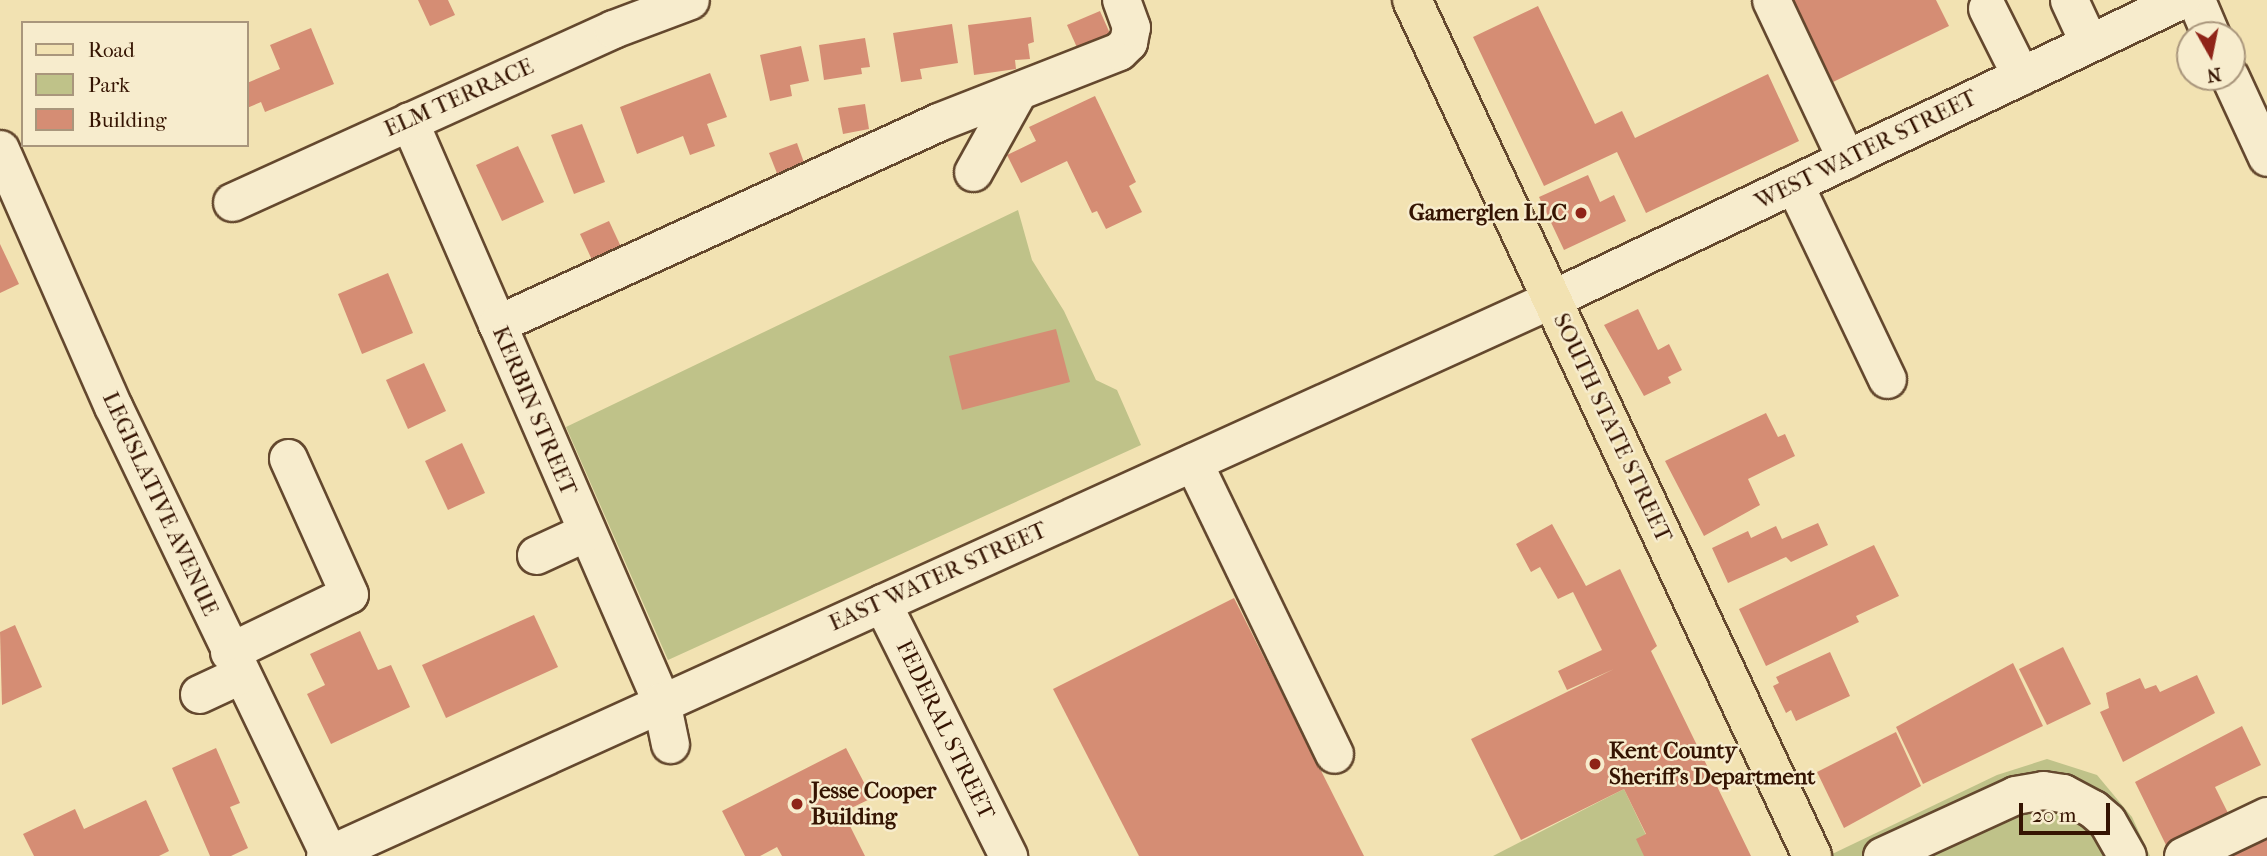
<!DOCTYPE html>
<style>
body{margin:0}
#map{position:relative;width:2267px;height:856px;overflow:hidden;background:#f2e2b2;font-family:"IM FELL French Canon",serif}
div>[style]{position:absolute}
.green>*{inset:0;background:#bfc289}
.building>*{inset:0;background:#d58d74}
.roads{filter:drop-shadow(2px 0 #64482e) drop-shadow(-2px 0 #64482e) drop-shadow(0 2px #64482e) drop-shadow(0 -2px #64482e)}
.minor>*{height:37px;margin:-18.5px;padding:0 18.5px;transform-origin:18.5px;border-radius:18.5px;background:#f7eccd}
.major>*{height:38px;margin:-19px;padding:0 19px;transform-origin:19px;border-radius:19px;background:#f2e2b2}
.dots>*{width:19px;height:19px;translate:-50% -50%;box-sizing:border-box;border:4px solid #f7eccd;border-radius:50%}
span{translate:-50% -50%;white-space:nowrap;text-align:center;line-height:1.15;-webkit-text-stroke:5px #f7eccd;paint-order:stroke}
.street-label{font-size:23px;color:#351402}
.poi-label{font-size:23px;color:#351402;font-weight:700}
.right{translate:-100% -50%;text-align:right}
.left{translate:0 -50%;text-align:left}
.legend{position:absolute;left:21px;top:21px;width:228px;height:126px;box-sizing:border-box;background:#f7eccd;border:2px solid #a9967c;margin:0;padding:9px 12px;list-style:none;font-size:21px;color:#351402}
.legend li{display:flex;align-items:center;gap:14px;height:35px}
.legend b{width:35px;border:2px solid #a9967c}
.north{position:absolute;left:2176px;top:21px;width:70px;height:70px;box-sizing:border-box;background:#f7eccd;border:2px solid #a9967c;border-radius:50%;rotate:171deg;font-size:19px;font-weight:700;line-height:28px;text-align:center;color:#351402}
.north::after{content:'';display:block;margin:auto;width:24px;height:32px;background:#8f2418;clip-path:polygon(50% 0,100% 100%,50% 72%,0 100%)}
.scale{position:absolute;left:2019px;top:803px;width:91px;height:32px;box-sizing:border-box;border:4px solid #351402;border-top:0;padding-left:9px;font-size:21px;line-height:24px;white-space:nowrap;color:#351402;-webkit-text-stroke:5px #f7eccd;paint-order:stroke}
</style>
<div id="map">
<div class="green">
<i style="clip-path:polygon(1018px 210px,1032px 260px,1064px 311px,1096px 380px,1117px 390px,1141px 445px,668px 660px,566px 427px)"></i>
<i style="clip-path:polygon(2047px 759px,2097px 775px,2132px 817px,2150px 856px,1828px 856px,1997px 775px)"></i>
<i style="clip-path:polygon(1624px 789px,1656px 856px,1493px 856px)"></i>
</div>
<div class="building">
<i style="clip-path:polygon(418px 0,448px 0,455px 15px,430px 26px)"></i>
<i style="clip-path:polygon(1793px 0,1936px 0,1949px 26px,1833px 82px)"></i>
<i style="clip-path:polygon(1538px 6px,1595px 124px,1622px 111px,1635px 138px,1768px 74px,1799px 141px,1646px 213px,1617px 152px,1544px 186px,1473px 37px)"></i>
<i style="clip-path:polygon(1100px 11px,1112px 38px,1079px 52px,1067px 25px)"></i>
<i style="clip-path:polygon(1031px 17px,1034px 42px,1028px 44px,1030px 59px,1015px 60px,1016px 69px,974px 75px,968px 25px)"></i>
<i style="clip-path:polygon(952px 24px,958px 63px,920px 69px,922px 79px,901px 82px,893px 33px)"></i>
<i style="clip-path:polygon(311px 28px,334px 84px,265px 112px,261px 102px,247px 108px,247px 83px,280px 69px,270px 45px)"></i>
<i style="clip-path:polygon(865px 38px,870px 67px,861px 68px,862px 74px,824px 80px,819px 45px)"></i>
<i style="clip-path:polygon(801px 46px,809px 81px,790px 85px,792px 96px,770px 101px,760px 55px)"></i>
<i style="clip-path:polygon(710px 73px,727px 117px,707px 124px,715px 146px,690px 155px,683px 136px,637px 154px,620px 107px)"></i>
<i style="clip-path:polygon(1095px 96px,1136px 182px,1129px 186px,1142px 212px,1106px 229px,1097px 211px,1092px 213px,1067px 161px,1021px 183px,1007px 155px,1036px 141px,1029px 127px)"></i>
<i style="clip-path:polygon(865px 104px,869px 129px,843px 134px,838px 108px)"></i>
<i style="clip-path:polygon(582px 124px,605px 182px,574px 194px,551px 135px)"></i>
<i style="clip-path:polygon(797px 143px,807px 171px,780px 181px,769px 153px)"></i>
<i style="clip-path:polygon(518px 146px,544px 202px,502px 221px,476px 165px)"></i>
<i style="clip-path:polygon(1588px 175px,1600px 202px,1614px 195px,1626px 221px,1564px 250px,1539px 197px)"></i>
<i style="clip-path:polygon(609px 221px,622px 249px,593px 262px,580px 234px)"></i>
<i style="clip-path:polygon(0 244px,19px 284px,0 293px)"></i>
<i style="clip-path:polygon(388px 273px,413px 333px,362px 354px,338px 294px)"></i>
<i style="clip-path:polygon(1638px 309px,1658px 350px,1669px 344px,1682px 370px,1668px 377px,1671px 383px,1644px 396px,1604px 325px)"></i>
<i style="clip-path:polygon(1056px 329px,1070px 382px,962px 410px,949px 356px)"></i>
<i style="clip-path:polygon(424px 363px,446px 411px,408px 429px,386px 380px)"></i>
<i style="clip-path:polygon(1766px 413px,1778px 437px,1785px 434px,1795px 456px,1748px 479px,1760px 505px,1704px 536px,1665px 461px)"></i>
<i style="clip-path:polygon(462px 443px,485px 493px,448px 510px,425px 461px)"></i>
<i style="clip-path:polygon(1818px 523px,1828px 545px,1791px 562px,1786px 557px,1728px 583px,1712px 548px,1748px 531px,1751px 538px,1776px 526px,1782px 539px)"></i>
<i style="clip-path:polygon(1552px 524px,1586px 586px,1620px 569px,1657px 646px,1651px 651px,1751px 856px,1644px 856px,1636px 839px,1646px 834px,1624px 789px,1521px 840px,1471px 739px,1614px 669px,1567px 690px,1558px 671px,1602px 650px,1573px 592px,1558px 599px,1540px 567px,1531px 572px,1516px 544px)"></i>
<i style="clip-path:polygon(1874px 545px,1899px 596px,1856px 616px,1859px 622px,1766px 666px,1739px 609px)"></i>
<i style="clip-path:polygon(1234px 598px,1364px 856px,1139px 856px,1053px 689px)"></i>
<i style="clip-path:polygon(534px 615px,558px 667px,446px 718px,422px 665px)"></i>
<i style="clip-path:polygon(15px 625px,42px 687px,2px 705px,0 632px)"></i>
<i style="clip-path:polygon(360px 631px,378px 670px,391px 665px,410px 707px,331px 744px,307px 694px,325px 685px,310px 654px)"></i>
<i style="clip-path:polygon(2063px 647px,2091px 704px,2047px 725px,2019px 669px)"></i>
<i style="clip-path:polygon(1830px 652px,1850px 696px,1796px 721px,1791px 710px,1786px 713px,1773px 686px,1779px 683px,1776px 677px)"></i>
<i style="clip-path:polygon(2013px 663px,2043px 726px,1923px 784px,1896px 727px)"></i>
<i style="clip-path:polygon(2197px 675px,2215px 713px,2123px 762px,2100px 712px,2109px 708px,2106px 693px,2140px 678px,2145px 689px,2156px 685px,2160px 692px)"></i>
<i style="clip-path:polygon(2242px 726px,2261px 765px,2215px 787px,2229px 815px,2166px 845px,2135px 782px)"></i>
<i style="clip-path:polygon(1896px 732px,1921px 786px,1844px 828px,1817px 772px)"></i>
<i style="clip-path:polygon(216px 748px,240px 803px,230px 807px,248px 848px,231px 856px,210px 856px,172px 768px)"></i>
<i style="clip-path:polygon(846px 748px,872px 798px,843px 812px,865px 856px,782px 856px,777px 847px,760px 856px,745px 856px,722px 811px)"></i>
<i style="clip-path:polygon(146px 800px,169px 851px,159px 856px,34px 856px,23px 834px,75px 809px,84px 829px)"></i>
<i style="clip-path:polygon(2267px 839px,2267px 856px,2231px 856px)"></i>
</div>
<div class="roads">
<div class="minor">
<i style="left:1771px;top:0;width:176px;rotate:64.7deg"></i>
<i style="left:2069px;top:0;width:47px;rotate:65.1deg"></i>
<i style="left:2196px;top:0;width:38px;rotate:67deg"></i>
<i style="left:1987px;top:8px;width:76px;rotate:63.4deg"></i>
<i style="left:2230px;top:77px;width:88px;rotate:65.2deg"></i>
<i style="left:409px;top:121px;width:632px;rotate:66.52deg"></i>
<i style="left:661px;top:701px;width:44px;rotate:78.2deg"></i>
<i style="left:0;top:149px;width:281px;rotate:66.3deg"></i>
<i style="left:113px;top:406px;width:497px;rotate:64.3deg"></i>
<i style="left:973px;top:172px;width:90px;rotate:-60.9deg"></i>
<i style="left:1794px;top:184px;width:216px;rotate:64.5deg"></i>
<i style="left:232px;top:202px;width:418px;rotate:-24.4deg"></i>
<i style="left:613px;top:29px;width:82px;rotate:-20.6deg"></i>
<i style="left:497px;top:324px;width:485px;rotate:-24.6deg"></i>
<i style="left:938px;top:122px;width:194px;rotate:-21.4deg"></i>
<i style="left:1119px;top:51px;width:13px;rotate:-45deg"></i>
<i style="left:1128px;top:42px;width:15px;rotate:-79deg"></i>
<i style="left:1131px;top:27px;width:29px;rotate:-110deg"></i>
<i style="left:1193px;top:462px;width:324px;rotate:64.2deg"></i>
<i style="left:536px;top:555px;width:55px;rotate:-24.7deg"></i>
<i style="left:882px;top:603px;width:283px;rotate:63.5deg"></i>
<i style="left:229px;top:652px;width:133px;rotate:-25.8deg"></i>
<i style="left:349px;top:594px;width:149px;rotate:-114.2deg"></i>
<i style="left:199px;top:694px;width:45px;rotate:-24.9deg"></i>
<i style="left:325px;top:856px;width:1348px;rotate:-24.42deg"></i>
<i style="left:1552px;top:299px;width:696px;rotate:-25.46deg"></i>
<i style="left:1882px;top:856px;width:146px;rotate:-24.6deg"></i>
<i style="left:2015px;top:795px;width:28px;rotate:-10deg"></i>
<i style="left:2043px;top:790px;width:20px;rotate:9deg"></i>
<i style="left:2063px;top:793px;width:34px;rotate:28deg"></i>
<i style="left:2093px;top:809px;width:18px;rotate:41deg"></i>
<i style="left:2107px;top:821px;width:40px;rotate:60.3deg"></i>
<i style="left:2183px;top:856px;width:93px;rotate:-25.5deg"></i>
</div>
<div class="major">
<i style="left:1412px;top:0;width:945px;rotate:64.95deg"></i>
</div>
</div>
<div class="dots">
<i style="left:1581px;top:213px;background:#8f2418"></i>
<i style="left:1595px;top:764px;background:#8f2418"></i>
<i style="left:797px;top:804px;background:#8f2418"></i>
</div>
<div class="street-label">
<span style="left:459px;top:98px;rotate:-24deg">ELM TERRACE</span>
<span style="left:1866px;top:150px;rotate:-26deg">WEST WATER STREET</span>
<span style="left:534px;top:411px;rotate:67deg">KERBIN STREET</span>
<span style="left:1612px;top:428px;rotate:65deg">SOUTH STATE STREET</span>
<span style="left:160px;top:504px;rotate:65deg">LEGISLATIVE AVENUE</span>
<span style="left:938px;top:577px;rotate:-24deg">EAST WATER STREET</span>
<span style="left:945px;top:730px;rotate:64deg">FEDERAL STREET</span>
</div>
<div class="poi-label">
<span class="right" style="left:1567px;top:213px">Gamerglen LLC</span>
<span class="left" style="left:1609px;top:764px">Kent County<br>Sheriff's Department</span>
<span class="left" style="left:811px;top:804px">Jesse Cooper<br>Building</span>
</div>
<ul class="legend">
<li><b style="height:9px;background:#f2e2b2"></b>Road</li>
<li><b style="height:19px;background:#bfc289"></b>Park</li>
<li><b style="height:19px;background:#d58d74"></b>Building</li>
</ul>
<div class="north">N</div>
<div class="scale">20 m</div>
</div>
